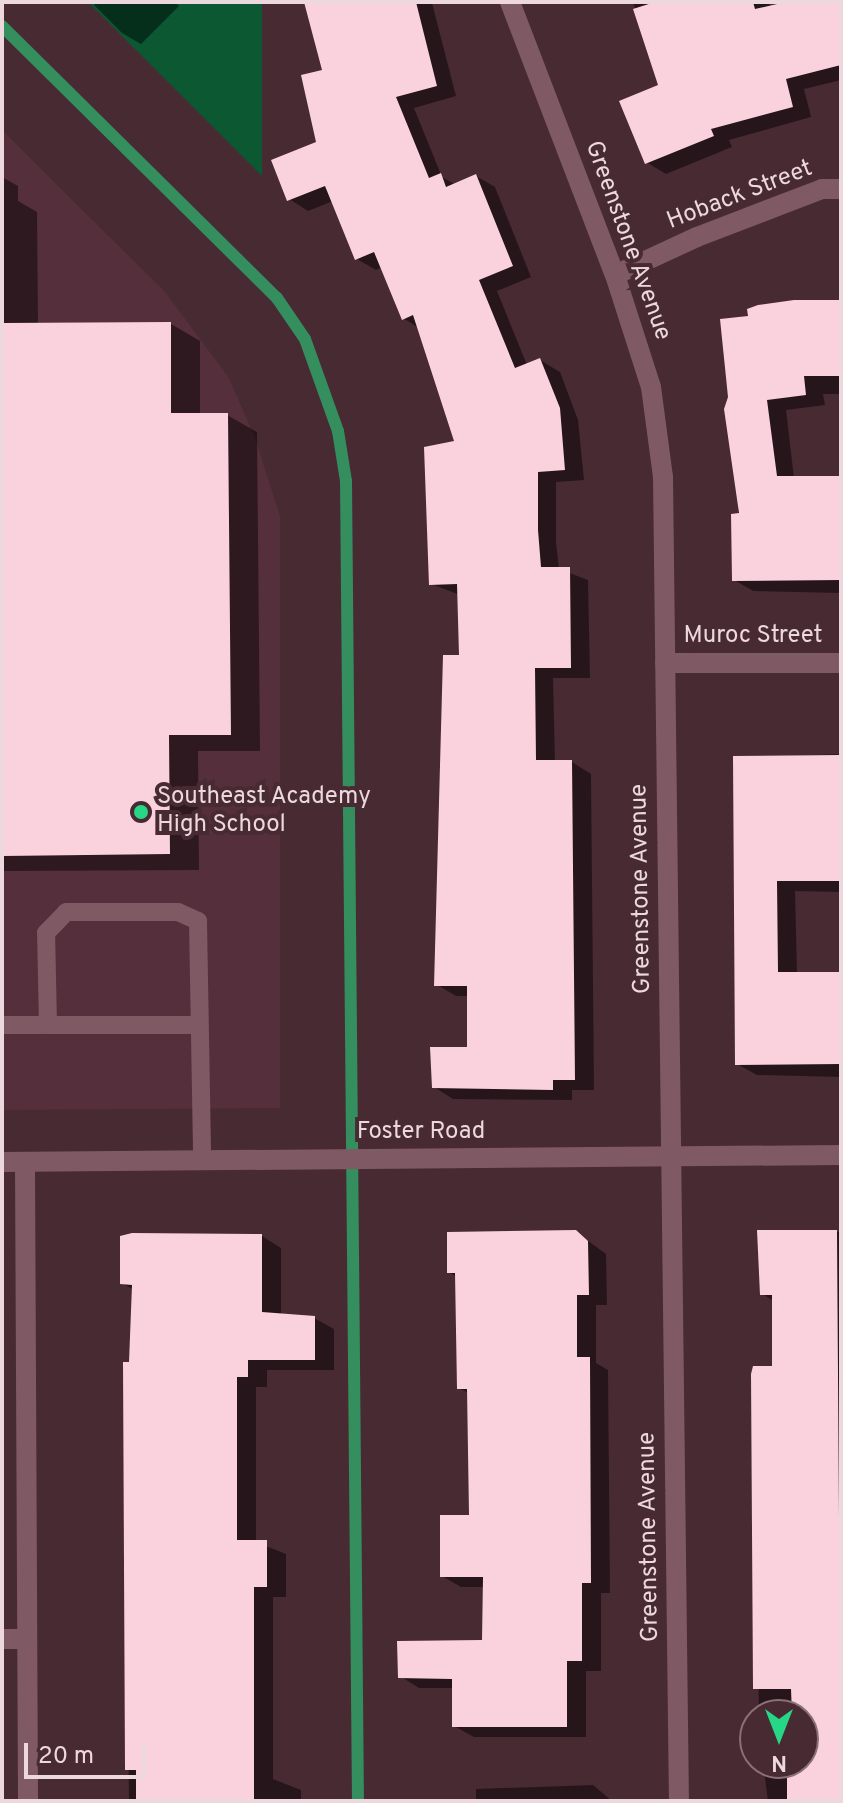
<!DOCTYPE html>
<style>
body{margin:0}
#map{position:relative;width:843px;height:1803px;overflow:hidden;background:#482a33;font-family:Overpass,sans-serif}
div>[style]{position:absolute}
.built>*{inset:0;background:#552f3b}
.green>*{inset:0;background:#0b5833}
.shadow>*{inset:0;background:#0007}
.stream>*{height:12px;margin:-6px;padding:0 6px;transform-origin:6px;border-radius:6px;background:#348e5d}
.building>*{inset:0;background:#fad2dd}
.service>*{height:18px;margin:-9px;padding:0 9px;transform-origin:9px;border-radius:9px;background:#7f5964}
.minor>*{height:20px;margin:-10px;padding:0 10px;transform-origin:10px;border-radius:10px;background:#7f5964}
.dots>*{width:22px;height:22px;translate:-50% -50%;box-sizing:border-box;border:4px solid #482a33;border-radius:50%}
span{translate:-50% -50%;white-space:nowrap;text-align:center;line-height:1.15;-webkit-text-stroke:8px #482a33;paint-order:stroke}
.street-label{font-size:24px;color:#ecd8dd}
.poi-label{font-size:24px;color:#ecd8dd}
.left{translate:0 -50%;text-align:left}
.frame{position:absolute;inset:0;border:4px solid #ecd8dd;pointer-events:none}
.north{position:absolute;left:739px;top:1699px;width:80px;height:80px;box-sizing:border-box;background:#482a33;border:2px solid #8a7077;border-radius:50%;rotate:180deg;font-size:22px;font-weight:700;line-height:32px;text-align:center;color:#ecd8dd}
.north::after{content:'';display:block;margin:auto;width:28px;height:36px;background:#26d886;clip-path:polygon(50% 0,100% 100%,50% 72%,0 100%)}
.scale{position:absolute;left:24px;top:1743px;width:122px;height:36px;box-sizing:border-box;border:4px solid #ecd8dd;border-top:0;padding-left:10px;font-size:24px;line-height:28px;white-space:nowrap;color:#ecd8dd;-webkit-text-stroke:6px #482a33;paint-order:stroke}
</style>
<div id="map">
<div class="built">
<i style="clip-path:polygon(2px 130px,165px 292px,229px 378px,255px 438px,280px 516px,280px 1108px,2px 1110px)"></i>
</div>
<div class="green">
<i style="clip-path:polygon(88px 2px,262px 2px,262px 176px)"></i>
</div>
<div class="shadow">
<i style="clip-path:polygon(97px 2px,175px 2px,179px 6px,141px 44px,122px 33px,94px 5px)"></i>
<i style="clip-path:polygon(306px 2px,432px 3px,456px 96px,414px 108px,442px 177px,456px 185px,476px 176px,495px 187px,531px 277px,497px 291px,527px 365px,540px 360px,560px 372px,578px 420px,584px 480px,556px 482px,556px 542px,559px 569px,588px 580px,590px 678px,553px 678px,555px 762px,572px 762px,591px 774px,594px 1090px,572px 1090px,572px 1100px,453px 1099px,434px 1087px,469px 1049px,469px 996px,456px 996px,436px 984px,461px 657px,460px 595px,431px 584px,456px 442px,419px 328px,403px 318px,382px 267px,376px 270px,357px 259px,333px 201px,308px 211px,289px 199px,319px 143px,324px 71px)"></i>
<i style="clip-path:polygon(633px 2px,769px 2px,770px 8px,841px 2px,841px 80px,804px 89px,811px 117px,729px 140px,732px 147px,666px 174px,646px 162px,660px 86px)"></i>
<i style="clip-path:polygon(2px 177px,18px 186px,18px 201px,37px 212px,38px 325px,171px 324px,200px 341px,200px 415px,227px 415px,257px 432px,260px 751px,198px 751px,199px 870px,2px 871px)"></i>
<i style="clip-path:polygon(841px 303px,841px 394px,823px 394px,825px 405px,786px 410px,794px 478px,841px 478px,841px 593px,753px 591px,734px 580px,750px 318px,759px 307px)"></i>
<i style="clip-path:polygon(841px 754px,841px 892px,795px 891px,797px 974px,841px 974px,841px 1077px,757px 1075px,737px 1064px,735px 758px)"></i>
<i style="clip-path:polygon(576px 1232px,606px 1254px,607px 1305px,596px 1305px,596px 1363px,608px 1370px,610px 1593px,601px 1593px,601px 1671px,586px 1671px,586px 1737px,474px 1737px,454px 1726px,454px 1688px,419px 1688px,400px 1676px,484px 1642px,485px 1587px,461px 1587px,442px 1576px,471px 1517px,470px 1394px,459px 1388px,457px 1277px,449px 1272px)"></i>
<i style="clip-path:polygon(759px 1232px,841px 1232px,841px 1801px,768px 1801px,763px 1763px,803px 1763px,803px 1715px,759px 1715px,753px 1375px,774px 1368px,774px 1301px,762px 1294px)"></i>
<i style="clip-path:polygon(262px 1236px,281px 1248px,281px 1316px,314px 1318px,334px 1329px,334px 1370px,267px 1370px,267px 1387px,256px 1387px,256px 1542px,286px 1554px,286px 1597px,273px 1597px,273px 1779px,301px 1790px,301px 1801px,129px 1801px,125px 1364px,131px 1364px,134px 1290px,122px 1283px)"></i>
<i style="clip-path:polygon(593px 1785px,612px 1801px,476px 1801px,476px 1789px)"></i>
</div>
<div class="stream">
<i style="left:2px;top:26px;width:387px;rotate:44.7deg"></i>
<i style="left:277px;top:298px;width:50px;rotate:55.7deg"></i>
<i style="left:305px;top:339px;width:98px;rotate:70.3deg"></i>
<i style="left:338px;top:431px;width:51px;rotate:80.9deg"></i>
<i style="left:346px;top:481px;width:1320px;rotate:89.48deg"></i>
</div>
<div class="building">
<i style="clip-path:polygon(304px 2px,416px 2px,437px 86px,396px 97px,429px 178px,441px 173px,446px 187px,476px 174px,513px 266px,479px 280px,515px 368px,540px 358px,560px 408px,565px 470px,538px 472px,538px 530px,541px 567px,570px 567px,571px 668px,535px 668px,536px 760px,572px 760px,575px 1080px,553px 1080px,553px 1090px,432px 1088px,430px 1047px,467px 1047px,467px 986px,434px 986px,443px 655px,459px 655px,457px 584px,429px 585px,424px 447px,454px 441px,413px 315px,402px 320px,374px 252px,355px 260px,325px 186px,287px 201px,271px 160px,316px 142px,301px 75px,322px 70px)"></i>
<i style="clip-path:polygon(655px 2px,753px 2px,755px 9px,786px 2px,841px 2px,841px 65px,786px 79px,793px 107px,711px 129px,714px 136px,645px 164px,619px 101px,658px 85px,633px 9px)"></i>
<i style="clip-path:polygon(794px 300px,840px 300px,841px 376px,804px 376px,806px 395px,767px 400px,777px 476px,841px 476px,841px 580px,732px 581px,731px 514px,739px 513px,724px 409px,728px 397px,720px 319px,748px 316px,747px 309px,758px 305px)"></i>
<i style="clip-path:polygon(171px 322px,171px 413px,228px 413px,231px 735px,169px 735px,170px 854px,3px 856px,2px 323px)"></i>
<i style="clip-path:polygon(841px 755px,841px 881px,777px 881px,778px 972px,841px 972px,841px 1064px,735px 1065px,733px 756px)"></i>
<i style="clip-path:polygon(576px 1230px,588px 1241px,589px 1295px,577px 1295px,577px 1357px,590px 1357px,591px 1583px,582px 1583px,582px 1661px,567px 1661px,567px 1727px,452px 1727px,452px 1679px,398px 1678px,397px 1641px,482px 1640px,483px 1577px,440px 1577px,440px 1515px,469px 1515px,467px 1389px,457px 1389px,455px 1273px,447px 1273px,447px 1232px)"></i>
<i style="clip-path:polygon(757px 1230px,837px 1230px,841px 1801px,787px 1801px,787px 1763px,803px 1763px,803px 1715px,792px 1715px,791px 1689px,753px 1689px,751px 1374px,753px 1366px,772px 1366px,772px 1295px,760px 1295px)"></i>
<i style="clip-path:polygon(132px 1233px,262px 1234px,262px 1312px,315px 1316px,315px 1360px,248px 1360px,248px 1377px,237px 1377px,237px 1540px,267px 1540px,267px 1587px,254px 1587px,254px 1801px,136px 1801px,136px 1770px,125px 1770px,123px 1362px,129px 1362px,132px 1285px,120px 1284px,120px 1236px)"></i>
</div>
<div class="service">
<i style="left:2px;top:1025px;width:46px"></i>
<i style="left:48px;top:1025px;width:92px;rotate:-91.2deg"></i>
<i style="left:46px;top:933px;width:29px;rotate:-46deg"></i>
<i style="left:66px;top:912px;width:112px"></i>
<i style="left:178px;top:912px;width:22px;rotate:24deg"></i>
<i style="left:198px;top:921px;width:239px;rotate:89deg"></i>
<i style="left:48px;top:1025px;width:151px"></i>
</div>
<div class="minor">
<i style="left:510px;top:2px;width:292px;rotate:69deg"></i>
<i style="left:615px;top:275px;width:118px;rotate:72.2deg"></i>
<i style="left:651px;top:387px;width:91px;rotate:82.4deg"></i>
<i style="left:663px;top:477px;width:1324px;rotate:89.31deg"></i>
<i style="left:615px;top:275px;width:90px;rotate:-24.9deg"></i>
<i style="left:697px;top:237px;width:134px;rotate:-21deg"></i>
<i style="left:822px;top:189px;width:19px"></i>
<i style="left:665px;top:663px;width:176px"></i>
<i style="left:2px;top:1162px;width:839px;rotate:-0.48deg"></i>
<i style="left:25px;top:1162px;width:639px;rotate:89.73deg"></i>
<i style="left:2px;top:1639px;width:25px"></i>
</div>
<div class="dots">
<i style="left:141px;top:812px;background:#26d886"></i>
</div>
<div class="street-label">
<span style="left:740px;top:196px;rotate:-21deg">Hoback Street</span>
<span style="left:627px;top:241px;rotate:70deg">Greenstone Avenue</span>
<span style="left:753px;top:637px">Muroc Street</span>
<span style="left:642px;top:889px;rotate:-91deg">Greenstone Avenue</span>
<span style="left:421px;top:1133px">Foster Road</span>
<span style="left:650px;top:1537px;rotate:-91deg">Greenstone Avenue</span>
</div>
<div class="poi-label">
<span class="left" style="left:157px;top:812px">Southeast Academy<br>High School</span>
</div>
<div class="frame"></div>
<div class="north">N</div>
<div class="scale">20 m</div>
</div>
